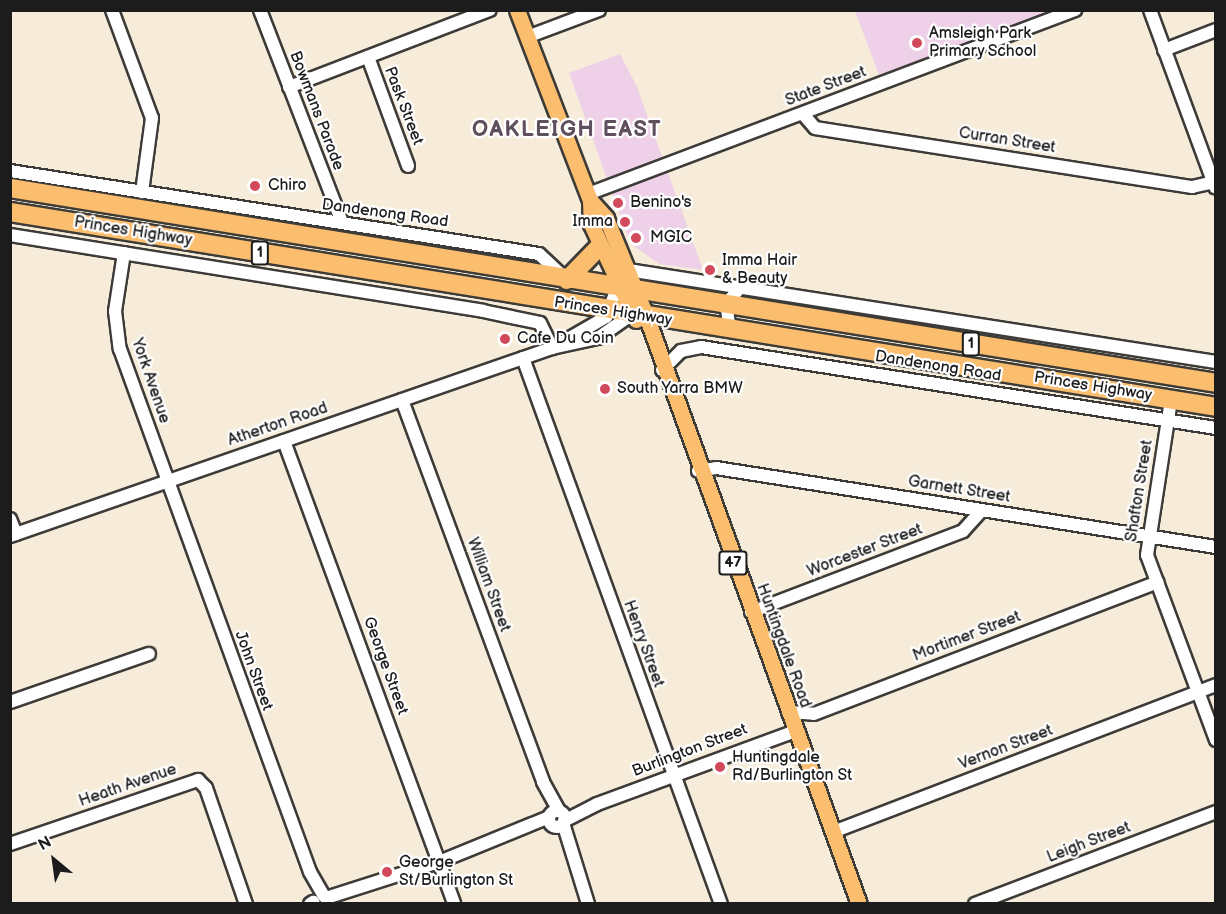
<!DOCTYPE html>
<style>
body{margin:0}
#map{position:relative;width:1226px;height:914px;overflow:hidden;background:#f6ecd9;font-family:"Balsamiq Sans",sans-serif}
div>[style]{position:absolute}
.built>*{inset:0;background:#eed0e8}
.roads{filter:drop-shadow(2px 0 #3d3b38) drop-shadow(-2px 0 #3d3b38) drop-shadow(0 2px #3d3b38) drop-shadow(0 -2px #3d3b38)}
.minor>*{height:12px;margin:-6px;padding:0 6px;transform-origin:6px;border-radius:6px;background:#fff}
.minor>.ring{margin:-6px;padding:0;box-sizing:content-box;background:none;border:12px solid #fff;border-radius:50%}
.major>*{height:15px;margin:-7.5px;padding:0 7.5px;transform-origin:7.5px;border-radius:7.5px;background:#fbbd6e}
.highway>*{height:18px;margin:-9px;padding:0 9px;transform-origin:9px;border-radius:9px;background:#fbbd6e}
.dots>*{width:16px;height:16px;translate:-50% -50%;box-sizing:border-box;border:3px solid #fff;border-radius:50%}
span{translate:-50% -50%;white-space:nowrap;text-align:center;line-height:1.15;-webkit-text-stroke:4.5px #fff;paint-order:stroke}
.shield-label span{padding:2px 4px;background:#fff;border:2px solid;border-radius:4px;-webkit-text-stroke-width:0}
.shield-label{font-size:15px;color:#1c1c1c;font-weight:700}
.poi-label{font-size:16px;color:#1c1c1c}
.left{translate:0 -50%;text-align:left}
.right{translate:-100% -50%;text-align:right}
.street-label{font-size:16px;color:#1c1c1c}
.district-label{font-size:22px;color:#604f5c;font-weight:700;letter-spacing:1.5px}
.frame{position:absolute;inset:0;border:12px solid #1c1c1c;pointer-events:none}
.north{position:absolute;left:24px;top:830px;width:60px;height:60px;-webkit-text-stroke:4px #fff;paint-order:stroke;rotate:331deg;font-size:16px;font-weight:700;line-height:24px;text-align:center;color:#1c1c1c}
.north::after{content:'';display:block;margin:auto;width:21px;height:27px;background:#1c1c1c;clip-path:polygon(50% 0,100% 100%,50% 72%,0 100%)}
</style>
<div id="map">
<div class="built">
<i style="clip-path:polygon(855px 11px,1053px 11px,879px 75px)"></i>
<i style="clip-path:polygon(620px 54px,637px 87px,703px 270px,659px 264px,630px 243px,569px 73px)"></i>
</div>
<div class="roads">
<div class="minor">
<i style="left:112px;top:10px;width:115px;rotate:69.7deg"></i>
<i style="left:152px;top:118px;width:75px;rotate:97.7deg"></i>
<i style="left:260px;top:10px;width:228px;rotate:68.9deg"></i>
<i style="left:1150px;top:10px;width:189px;rotate:69.8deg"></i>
<i style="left:527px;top:37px;width:77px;rotate:-20.6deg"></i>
<i style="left:1164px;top:50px;width:56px;rotate:-21deg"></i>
<i style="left:368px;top:57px;width:116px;rotate:69.8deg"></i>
<i style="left:289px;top:87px;width:215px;rotate:-21deg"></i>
<i style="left:803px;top:114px;width:18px;rotate:49deg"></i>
<i style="left:815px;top:128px;width:382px;rotate:8.9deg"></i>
<i style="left:1192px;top:187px;width:22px;rotate:-13deg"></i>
<i style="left:10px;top:171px;width:535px;rotate:8.92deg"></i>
<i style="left:539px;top:254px;width:38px;rotate:43deg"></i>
<i style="left:588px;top:194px;width:521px;rotate:-20.7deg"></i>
<i style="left:10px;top:235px;width:479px;rotate:9.1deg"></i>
<i style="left:483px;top:311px;width:58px;rotate:11.9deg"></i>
<i style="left:540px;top:323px;width:28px;rotate:64deg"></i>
<i style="left:124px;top:253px;width:59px;rotate:98.8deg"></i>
<i style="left:115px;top:311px;width:38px;rotate:83deg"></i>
<i style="left:120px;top:349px;width:556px;rotate:70.03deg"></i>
<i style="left:310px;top:872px;width:28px;rotate:60deg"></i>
<i style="left:628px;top:270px;width:595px;rotate:8.89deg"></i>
<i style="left:730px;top:331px;width:27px;rotate:-98deg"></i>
<i style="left:726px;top:304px;width:21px;rotate:-49deg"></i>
<i style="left:563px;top:342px;width:50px;rotate:-30.2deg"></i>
<i style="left:606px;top:317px;width:31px;rotate:-69deg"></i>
<i style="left:523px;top:358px;width:581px;rotate:70.07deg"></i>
<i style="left:662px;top:370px;width:27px;rotate:-45deg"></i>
<i style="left:681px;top:351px;width:20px;rotate:-11deg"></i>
<i style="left:701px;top:347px;width:521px;rotate:8.94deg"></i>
<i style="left:402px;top:400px;width:407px;rotate:69.7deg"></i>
<i style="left:543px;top:782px;width:33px;rotate:61deg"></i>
<i style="left:1171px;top:400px;width:157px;rotate:98.8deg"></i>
<i style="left:1147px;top:555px;width:141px;rotate:69.6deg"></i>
<i style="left:284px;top:441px;width:493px;rotate:69.8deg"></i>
<i style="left:698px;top:471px;width:18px;rotate:-9deg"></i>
<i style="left:716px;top:468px;width:506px;rotate:8.98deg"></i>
<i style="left:10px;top:519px;width:16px;rotate:68deg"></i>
<i style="left:10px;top:536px;width:574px;rotate:-19.13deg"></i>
<i style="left:552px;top:348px;width:47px;rotate:-12.3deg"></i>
<i style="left:598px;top:338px;width:40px;rotate:-34.9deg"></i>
<i style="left:751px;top:612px;width:227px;rotate:-20.9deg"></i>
<i style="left:963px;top:531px;width:28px;rotate:-48deg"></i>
<i style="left:1203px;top:690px;width:14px;rotate:-21deg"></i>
<i style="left:1200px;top:697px;width:46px;rotate:69.6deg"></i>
<i style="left:10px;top:702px;width:147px;rotate:-19.1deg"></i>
<i style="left:788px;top:712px;width:26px;rotate:4deg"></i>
<i style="left:814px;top:714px;width:368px;rotate:-21deg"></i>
<i class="ring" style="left:549px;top:811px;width:4px;height:4px"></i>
<i style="left:564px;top:821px;width:37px;rotate:-27deg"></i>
<i style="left:597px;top:804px;width:211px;rotate:-20.2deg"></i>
<i style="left:563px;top:823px;width:85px;rotate:72.8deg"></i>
<i style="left:833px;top:832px;width:385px;rotate:-21deg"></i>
<i style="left:10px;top:844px;width:199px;rotate:-18.8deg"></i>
<i style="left:198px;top:780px;width:11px;rotate:45deg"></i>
<i style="left:206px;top:788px;width:123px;rotate:71deg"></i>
<i style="left:326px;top:898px;width:119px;rotate:-17.7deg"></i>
<i style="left:439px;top:862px;width:119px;rotate:-22.2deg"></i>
<i style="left:310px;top:904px;width:4px;rotate:-34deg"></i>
<i style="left:975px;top:904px;width:258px;rotate:-20.9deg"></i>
</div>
<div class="major">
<i style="left:517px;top:10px;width:204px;rotate:69deg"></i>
<i style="left:590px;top:200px;width:24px;rotate:88deg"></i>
<i style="left:591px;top:224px;width:106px;rotate:64.9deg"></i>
<i style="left:590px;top:200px;width:24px;rotate:48deg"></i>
<i style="left:606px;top:218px;width:108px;rotate:67.7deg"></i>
<i style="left:647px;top:318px;width:623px;rotate:70.11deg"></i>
</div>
<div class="highway">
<i style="left:10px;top:188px;width:1222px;rotate:9.18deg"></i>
<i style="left:10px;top:212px;width:1222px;rotate:9.18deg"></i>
<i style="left:567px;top:280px;width:47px;rotate:-45.9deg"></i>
</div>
</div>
<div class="dots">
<i style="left:917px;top:43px;background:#d1495b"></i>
<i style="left:255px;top:186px;background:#d1495b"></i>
<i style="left:618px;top:203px;background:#d1495b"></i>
<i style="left:625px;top:222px;background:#d1495b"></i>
<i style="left:636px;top:238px;background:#d1495b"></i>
<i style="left:710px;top:270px;background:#d1495b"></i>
<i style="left:505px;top:339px;background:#d1495b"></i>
<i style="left:605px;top:389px;background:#d1495b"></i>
<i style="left:720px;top:767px;background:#d1495b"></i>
<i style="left:387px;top:872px;background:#d1495b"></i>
</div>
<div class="shield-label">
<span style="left:260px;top:253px">1</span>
<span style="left:971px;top:344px">1</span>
<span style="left:733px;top:563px">47</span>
</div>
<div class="poi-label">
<span class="left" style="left:929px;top:43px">Amsleigh Park<br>Primary School</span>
<span class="left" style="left:268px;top:186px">Chiro</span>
<span class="left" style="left:630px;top:203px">Benino's</span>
<span class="right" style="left:613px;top:222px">Imma</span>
<span class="left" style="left:650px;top:238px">MGIC</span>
<span class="left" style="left:722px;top:270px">Imma Hair<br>&amp; Beauty</span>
<span class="left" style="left:517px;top:339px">Cafe Du Coin</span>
<span class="left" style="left:617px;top:389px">South Yarra BMW</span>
<span class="left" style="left:732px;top:767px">Huntingdale<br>Rd/Burlington St</span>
<span class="left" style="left:399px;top:872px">George<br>St/Burlington St</span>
</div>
<div class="street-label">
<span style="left:826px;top:87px;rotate:-21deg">State Street</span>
<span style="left:403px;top:106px;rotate:69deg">Pask Street</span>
<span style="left:316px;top:111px;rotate:69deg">Bowmans Parade</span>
<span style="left:1007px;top:141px;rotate:9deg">Curran Street</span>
<span style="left:385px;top:214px;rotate:8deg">Dandenong Road</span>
<span style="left:133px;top:232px;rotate:9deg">Princes Highway</span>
<span style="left:613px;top:312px;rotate:9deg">Princes Highway</span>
<span style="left:938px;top:367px;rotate:9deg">Dandenong Road</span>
<span style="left:150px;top:381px;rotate:71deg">York Avenue</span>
<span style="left:1093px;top:387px;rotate:9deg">Princes Highway</span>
<span style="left:278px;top:425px;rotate:-19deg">Atherton Road</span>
<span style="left:959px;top:490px;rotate:9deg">Garnett Street</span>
<span style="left:1140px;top:491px;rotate:-81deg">Shafton Street</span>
<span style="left:865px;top:551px;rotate:-21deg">Worcester Street</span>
<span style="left:488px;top:585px;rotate:70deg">William Street</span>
<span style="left:967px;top:637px;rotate:-21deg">Mortimer Street</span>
<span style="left:643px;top:644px;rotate:70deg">Henry Street</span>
<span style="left:783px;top:646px;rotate:70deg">Huntingdale Road</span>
<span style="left:385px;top:666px;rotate:70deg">George Street</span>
<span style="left:253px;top:671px;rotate:70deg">John Street</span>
<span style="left:1006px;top:748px;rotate:-21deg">Vernon Street</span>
<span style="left:690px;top:751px;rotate:-21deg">Burlington Street</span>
<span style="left:128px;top:786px;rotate:-19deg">Heath Avenue</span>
<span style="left:1089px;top:843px;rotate:-21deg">Leigh Street</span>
</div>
<div class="district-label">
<span style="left:567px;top:130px">OAKLEIGH EAST</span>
</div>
<div class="frame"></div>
<div class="north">N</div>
</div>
